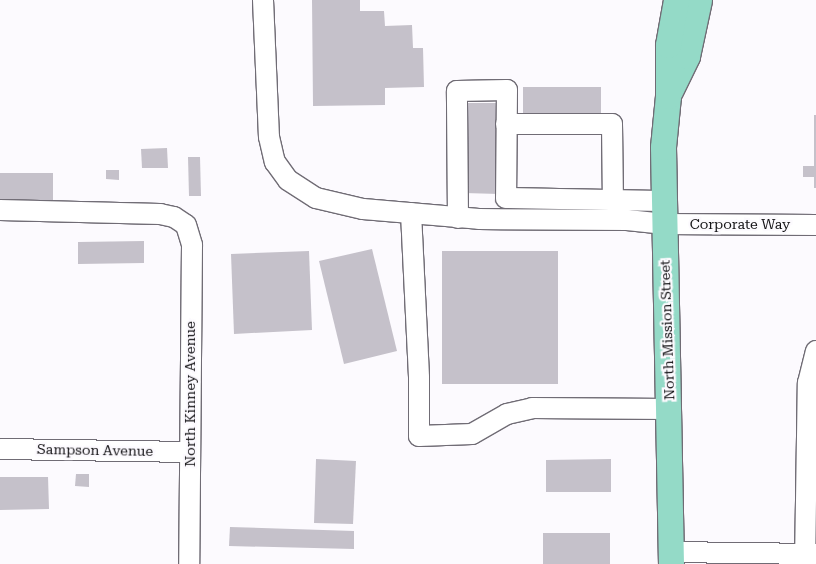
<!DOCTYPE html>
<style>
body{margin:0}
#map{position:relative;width:816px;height:564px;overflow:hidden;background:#fcfafe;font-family:"Roboto Serif",serif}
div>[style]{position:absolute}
.building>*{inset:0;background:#c5c1ca}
.roads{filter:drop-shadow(1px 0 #706c75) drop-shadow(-1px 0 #706c75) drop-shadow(0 1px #706c75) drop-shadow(0 -1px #706c75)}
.minor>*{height:20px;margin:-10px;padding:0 10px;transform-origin:10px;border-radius:10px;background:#fff}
.major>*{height:25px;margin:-12.5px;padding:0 12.5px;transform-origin:12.5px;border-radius:12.5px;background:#94dac7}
span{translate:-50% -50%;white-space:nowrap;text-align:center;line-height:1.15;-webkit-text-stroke:4.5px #fcfafe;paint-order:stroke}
.street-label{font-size:14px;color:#131215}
</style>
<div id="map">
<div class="building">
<i style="clip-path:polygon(312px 0,360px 0,360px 11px,384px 11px,385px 26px,412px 25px,413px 48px,423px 48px,424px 87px,385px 88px,385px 105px,313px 106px)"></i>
<i style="clip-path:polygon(523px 87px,601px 87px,601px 120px,523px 120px)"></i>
<i style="clip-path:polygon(465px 103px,500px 103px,499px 194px,464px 193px)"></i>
<i style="clip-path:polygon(814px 115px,816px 115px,816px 188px,814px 188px,814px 177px,803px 177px,803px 166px,814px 166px)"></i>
<i style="clip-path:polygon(167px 148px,168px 168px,142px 168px,141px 149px)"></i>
<i style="clip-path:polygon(188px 157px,200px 157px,201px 196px,189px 196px)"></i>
<i style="clip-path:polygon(106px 170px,119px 170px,119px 180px,106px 179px)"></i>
<i style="clip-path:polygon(0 173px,53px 173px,53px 208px,0 208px)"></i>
<i style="clip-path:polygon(144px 241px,144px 263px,78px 264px,78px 242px)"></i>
<i style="clip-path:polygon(372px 249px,397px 351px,344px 364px,319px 261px)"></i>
<i style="clip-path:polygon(309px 251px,312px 330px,234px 334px,231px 254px)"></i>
<i style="clip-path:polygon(442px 251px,558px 251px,558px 384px,442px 384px)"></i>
<i style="clip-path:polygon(316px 459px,356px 461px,353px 524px,314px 523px)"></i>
<i style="clip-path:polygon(611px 459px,611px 492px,546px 492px,546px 460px)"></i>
<i style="clip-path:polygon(76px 474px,89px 474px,89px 487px,75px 486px)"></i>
<i style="clip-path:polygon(0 477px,48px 477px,49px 509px,0 510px)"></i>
<i style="clip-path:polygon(230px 527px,354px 531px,354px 549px,229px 546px)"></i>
<i style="clip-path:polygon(543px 533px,610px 533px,610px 564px,543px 564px)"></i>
</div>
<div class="roads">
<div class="minor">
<i style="left:263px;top:0;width:137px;rotate:87.5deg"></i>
<i style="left:269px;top:137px;width:26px;rotate:77deg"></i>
<i style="left:275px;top:162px;width:22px;rotate:54deg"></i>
<i style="left:288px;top:180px;width:33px;rotate:33deg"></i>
<i style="left:316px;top:198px;width:48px;rotate:13.2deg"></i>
<i style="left:363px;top:209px;width:116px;rotate:4.9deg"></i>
<i style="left:479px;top:219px;width:148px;rotate:0.4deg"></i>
<i style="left:627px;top:220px;width:36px;rotate:6deg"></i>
<i style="left:663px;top:224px;width:153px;rotate:0.4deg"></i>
<i style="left:506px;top:124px;width:106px"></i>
<i style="left:612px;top:124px;width:77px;rotate:89.3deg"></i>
<i style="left:0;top:210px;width:160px;rotate:1.4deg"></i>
<i style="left:160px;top:214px;width:14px;rotate:12deg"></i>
<i style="left:174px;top:217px;width:14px;rotate:34deg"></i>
<i style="left:186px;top:225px;width:21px;rotate:73deg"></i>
<i style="left:192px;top:245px;width:319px;rotate:90.5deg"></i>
<i style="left:411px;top:213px;width:165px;rotate:87.2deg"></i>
<i style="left:419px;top:378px;width:58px;rotate:90deg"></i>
<i style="left:419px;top:436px;width:53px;rotate:-2.2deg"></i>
<i style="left:472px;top:434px;width:40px;rotate:-29.7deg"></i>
<i style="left:507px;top:414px;width:26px;rotate:-13deg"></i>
<i style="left:532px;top:408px;width:137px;rotate:0.4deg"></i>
<i style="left:458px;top:218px;width:127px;rotate:-90.5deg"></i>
<i style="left:457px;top:91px;width:50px;rotate:-1.1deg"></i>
<i style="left:507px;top:90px;width:108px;rotate:90.5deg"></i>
<i style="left:506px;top:198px;width:157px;rotate:1.1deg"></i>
<i style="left:0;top:449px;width:190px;rotate:0.9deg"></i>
<i style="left:671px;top:552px;width:145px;rotate:0.8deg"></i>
<i style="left:805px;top:564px;width:181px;rotate:-89.1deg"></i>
<i style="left:808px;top:383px;width:33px;rotate:-76deg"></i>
</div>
<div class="major">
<i style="left:670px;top:91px;width:39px;rotate:-64deg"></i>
<i style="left:687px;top:56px;width:57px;rotate:-77.9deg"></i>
<i style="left:671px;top:564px;width:417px;rotate:-91.1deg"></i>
<i style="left:663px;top:147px;width:51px;rotate:-84.4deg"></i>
<i style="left:668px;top:96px;width:51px;rotate:-90deg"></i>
<i style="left:668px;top:45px;width:46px;rotate:-79.9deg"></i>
</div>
</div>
<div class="street-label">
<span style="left:740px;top:224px">Corporate Way</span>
<span style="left:667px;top:330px;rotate:-92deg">North Mission Street</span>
<span style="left:190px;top:394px;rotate:-90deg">North Kinney Avenue</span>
<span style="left:95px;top:450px;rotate:1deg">Sampson Avenue</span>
</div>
</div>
